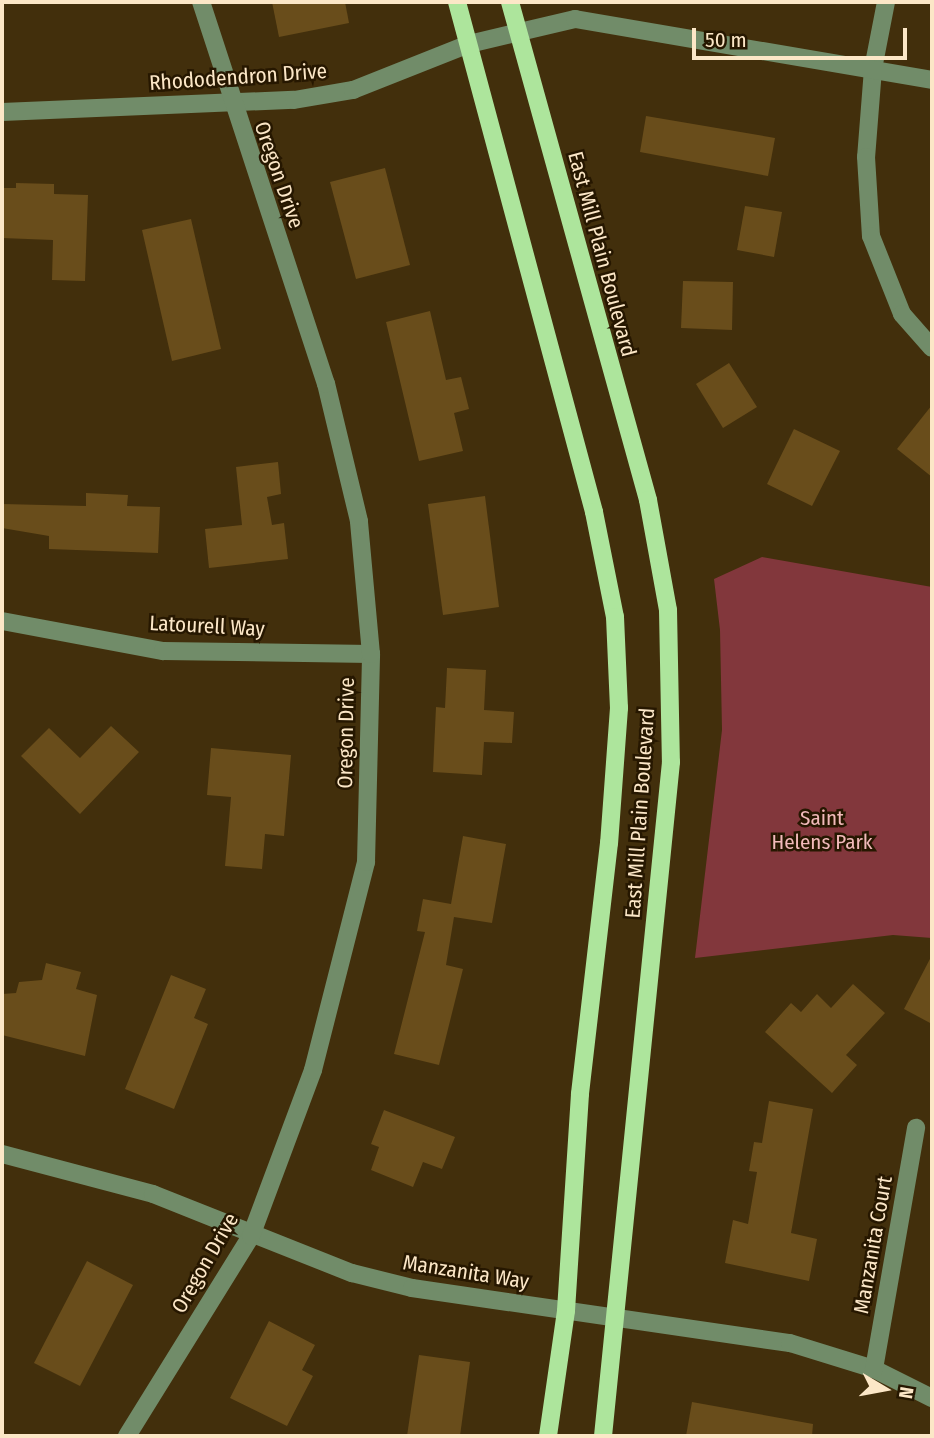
<!DOCTYPE html>
<style>
body{margin:0}
#map{position:relative;width:934px;height:1438px;overflow:hidden;background:#422f0c;font-family:"Fira Sans Condensed",sans-serif}
div>[style]{position:absolute}
.green>*{inset:0;background:#82373c}
.building>*{inset:0;background:#694d1b}
.minor>*{height:18px;margin:-9px;padding:0 9px;transform-origin:9px;border-radius:9px;background:#718c69}
.major>*{height:18px;margin:-9px;padding:0 9px;transform-origin:9px;border-radius:9px;background:#ade59c}
span{translate:-50% -50%;white-space:nowrap;text-align:center;line-height:1.15;-webkit-text-stroke:5px #261700;paint-order:stroke}
.street-label{font-size:21px;color:#fce7c7}
.park-label{font-size:21px;color:#f2baba}
.frame{position:absolute;inset:0;border:4px solid #fce7c7;pointer-events:none}
.north{position:absolute;left:850px;top:1354px;width:70px;height:70px;-webkit-text-stroke:5px #261700;paint-order:stroke;rotate:100deg;font-size:19px;font-weight:700;line-height:28px;text-align:center;color:#fce7c7}
.north::after{content:'';display:block;margin:auto;width:24px;height:32px;background:#fce7c7;clip-path:polygon(50% 0,100% 100%,50% 72%,0 100%)}
.scale{position:absolute;left:692px;top:28px;width:215px;height:32px;box-sizing:border-box;border:4px solid #fce7c7;border-top:0;padding-left:9px;font-size:21px;line-height:24px;white-space:nowrap;color:#fce7c7;-webkit-text-stroke:5px #261700;paint-order:stroke}
</style>
<div id="map">
<div class="green">
<i style="clip-path:polygon(762px 557px,932px 587px,932px 938px,893px 935px,695px 958px,722px 730px,720px 630px,714px 579px)"></i>
</div>
<div class="building">
<i style="clip-path:polygon(272px 2px,345px 2px,349px 23px,279px 37px)"></i>
<i style="clip-path:polygon(646px 116px,775px 138px,768px 176px,640px 152px)"></i>
<i style="clip-path:polygon(385px 168px,410px 265px,356px 279px,330px 182px)"></i>
<i style="clip-path:polygon(16px 183px,54px 184px,54px 194px,88px 195px,85px 281px,52px 280px,53px 240px,2px 238px,2px 188px,16px 188px)"></i>
<i style="clip-path:polygon(745px 206px,782px 212px,774px 257px,737px 250px)"></i>
<i style="clip-path:polygon(191px 219px,221px 349px,172px 361px,142px 230px)"></i>
<i style="clip-path:polygon(683px 281px,733px 282px,732px 330px,681px 328px)"></i>
<i style="clip-path:polygon(430px 311px,446px 380px,461px 377px,469px 409px,454px 413px,463px 451px,419px 461px,386px 322px)"></i>
<i style="clip-path:polygon(729px 363px,757px 407px,723px 428px,696px 384px)"></i>
<i style="clip-path:polygon(932px 405px,932px 477px,897px 449px)"></i>
<i style="clip-path:polygon(794px 429px,840px 451px,812px 506px,767px 484px)"></i>
<i style="clip-path:polygon(278px 462px,281px 494px,267px 497px,272px 525px,284px 523px,288px 559px,209px 568px,205px 529px,242px 525px,236px 467px)"></i>
<i style="clip-path:polygon(86px 493px,128px 495px,127px 506px,160px 507px,158px 553px,49px 549px,49px 536px,2px 528px,2px 504px,86px 506px)"></i>
<i style="clip-path:polygon(485px 496px,499px 607px,443px 615px,428px 504px)"></i>
<i style="clip-path:polygon(447px 668px,486px 670px,484px 710px,514px 712px,512px 743px,484px 742px,482px 775px,433px 772px,436px 707px,445px 708px)"></i>
<i style="clip-path:polygon(111px 726px,139px 752px,80px 814px,21px 756px,49px 728px,80px 758px)"></i>
<i style="clip-path:polygon(211px 748px,291px 755px,284px 836px,265px 834px,262px 869px,225px 866px,231px 797px,207px 795px)"></i>
<i style="clip-path:polygon(463px 836px,506px 844px,492px 923px,454px 917px,446px 965px,463px 969px,439px 1065px,394px 1054px,425px 932px,417px 931px,423px 899px,451px 904px)"></i>
<i style="clip-path:polygon(932px 955px,932px 1024px,904px 1009px)"></i>
<i style="clip-path:polygon(46px 963px,81px 972px,76px 989px,97px 995px,85px 1056px,2px 1035px,2px 994px,16px 993px,19px 982px,42px 980px)"></i>
<i style="clip-path:polygon(171px 975px,206px 989px,194px 1018px,208px 1024px,174px 1109px,125px 1089px)"></i>
<i style="clip-path:polygon(853px 984px,885px 1013px,846px 1055px,857px 1065px,832px 1093px,765px 1032px,791px 1003px,801px 1012px,817px 994px,831px 1008px)"></i>
<i style="clip-path:polygon(769px 1101px,813px 1109px,791px 1233px,817px 1239px,809px 1281px,725px 1263px,733px 1220px,748px 1224px,757px 1172px,749px 1171px,754px 1142px,762px 1143px)"></i>
<i style="clip-path:polygon(384px 1110px,455px 1137px,442px 1169px,423px 1162px,413px 1187px,371px 1170px,379px 1147px,371px 1144px)"></i>
<i style="clip-path:polygon(87px 1261px,133px 1285px,80px 1386px,34px 1363px)"></i>
<i style="clip-path:polygon(269px 1321px,315px 1345px,302px 1370px,313px 1376px,287px 1426px,230px 1398px)"></i>
<i style="clip-path:polygon(419px 1355px,470px 1362px,460px 1436px,407px 1436px)"></i>
<i style="clip-path:polygon(692px 1402px,813px 1424px,812px 1436px,686px 1436px)"></i>
</div>
<div class="minor">
<i style="left:886px;top:2px;width:68px;rotate:101deg"></i>
<i style="left:873px;top:69px;width:88px;rotate:94.5deg"></i>
<i style="left:866px;top:157px;width:79px;rotate:86.4deg"></i>
<i style="left:871px;top:236px;width:84px;rotate:68.3deg"></i>
<i style="left:902px;top:314px;width:45px;rotate:48.6deg"></i>
<i style="left:2px;top:112px;width:292px;rotate:-2.4deg"></i>
<i style="left:294px;top:100px;width:60px;rotate:-9.6deg"></i>
<i style="left:353px;top:90px;width:125px;rotate:-21.6deg"></i>
<i style="left:469px;top:44px;width:109px;rotate:-13.3deg"></i>
<i style="left:575px;top:19px;width:362px;rotate:9.7deg"></i>
<i style="left:2px;top:621px;width:164px;rotate:10.6deg"></i>
<i style="left:163px;top:651px;width:208px;rotate:0.8deg"></i>
<i style="left:2px;top:1154px;width:156px;rotate:14.8deg"></i>
<i style="left:153px;top:1194px;width:214px;rotate:21.7deg"></i>
<i style="left:352px;top:1273px;width:62px;rotate:14deg"></i>
<i style="left:412px;top:1288px;width:382px;rotate:8.3deg"></i>
<i style="left:790px;top:1343px;width:88px;rotate:17.2deg"></i>
<i style="left:874px;top:1369px;width:65px;rotate:26.6deg"></i>
<i style="left:874px;top:1369px;width:245px;rotate:-80.1deg"></i>
<i style="left:127px;top:1436px;width:235px;rotate:-58.2deg"></i>
<i style="left:251px;top:1236px;width:177px;rotate:-69.5deg"></i>
<i style="left:313px;top:1070px;width:215px;rotate:-75.7deg"></i>
<i style="left:366px;top:862px;width:208px;rotate:-88.6deg"></i>
<i style="left:371px;top:654px;width:134px;rotate:-95.2deg"></i>
<i style="left:359px;top:521px;width:141px;rotate:-103.5deg"></i>
<i style="left:326px;top:384px;width:402px;rotate:-108.1deg"></i>
</div>
<div class="major">
<i style="left:457px;top:2px;width:528px;rotate:74.96deg"></i>
<i style="left:594px;top:512px;width:107px;rotate:78.7deg"></i>
<i style="left:615px;top:617px;width:91px;rotate:87.5deg"></i>
<i style="left:619px;top:708px;width:135px;rotate:94.2deg"></i>
<i style="left:609px;top:843px;width:253px;rotate:96.6deg"></i>
<i style="left:580px;top:1094px;width:217px;rotate:93.7deg"></i>
<i style="left:566px;top:1311px;width:126px;rotate:98.2deg"></i>
<i style="left:510px;top:2px;width:517px;rotate:74.51deg"></i>
<i style="left:648px;top:500px;width:112px;rotate:79.7deg"></i>
<i style="left:668px;top:610px;width:152px;rotate:88.9deg"></i>
<i style="left:671px;top:762px;width:677px;rotate:95.76deg"></i>
</div>
<div class="street-label">
<span style="left:238px;top:77px;rotate:-4deg">Rhododendron Drive</span>
<span style="left:279px;top:175px;rotate:71deg">Oregon Drive</span>
<span style="left:602px;top:254px;rotate:75deg">East Mill Plain Boulevard</span>
<span style="left:207px;top:626px;rotate:3deg">Latourell Way</span>
<span style="left:346px;top:733px;rotate:-89deg">Oregon Drive</span>
<span style="left:640px;top:813px;rotate:-86deg">East Mill Plain Boulevard</span>
<span style="left:873px;top:1245px;rotate:-80deg">Manzanita Court</span>
<span style="left:205px;top:1263px;rotate:-60deg">Oregon Drive</span>
<span style="left:466px;top:1272px;rotate:9deg">Manzanita Way</span>
</div>
<div class="park-label">
<span style="left:822px;top:830px">Saint<br>Helens Park</span>
</div>
<div class="frame"></div>
<div class="north">N</div>
<div class="scale">50 m</div>
</div>
